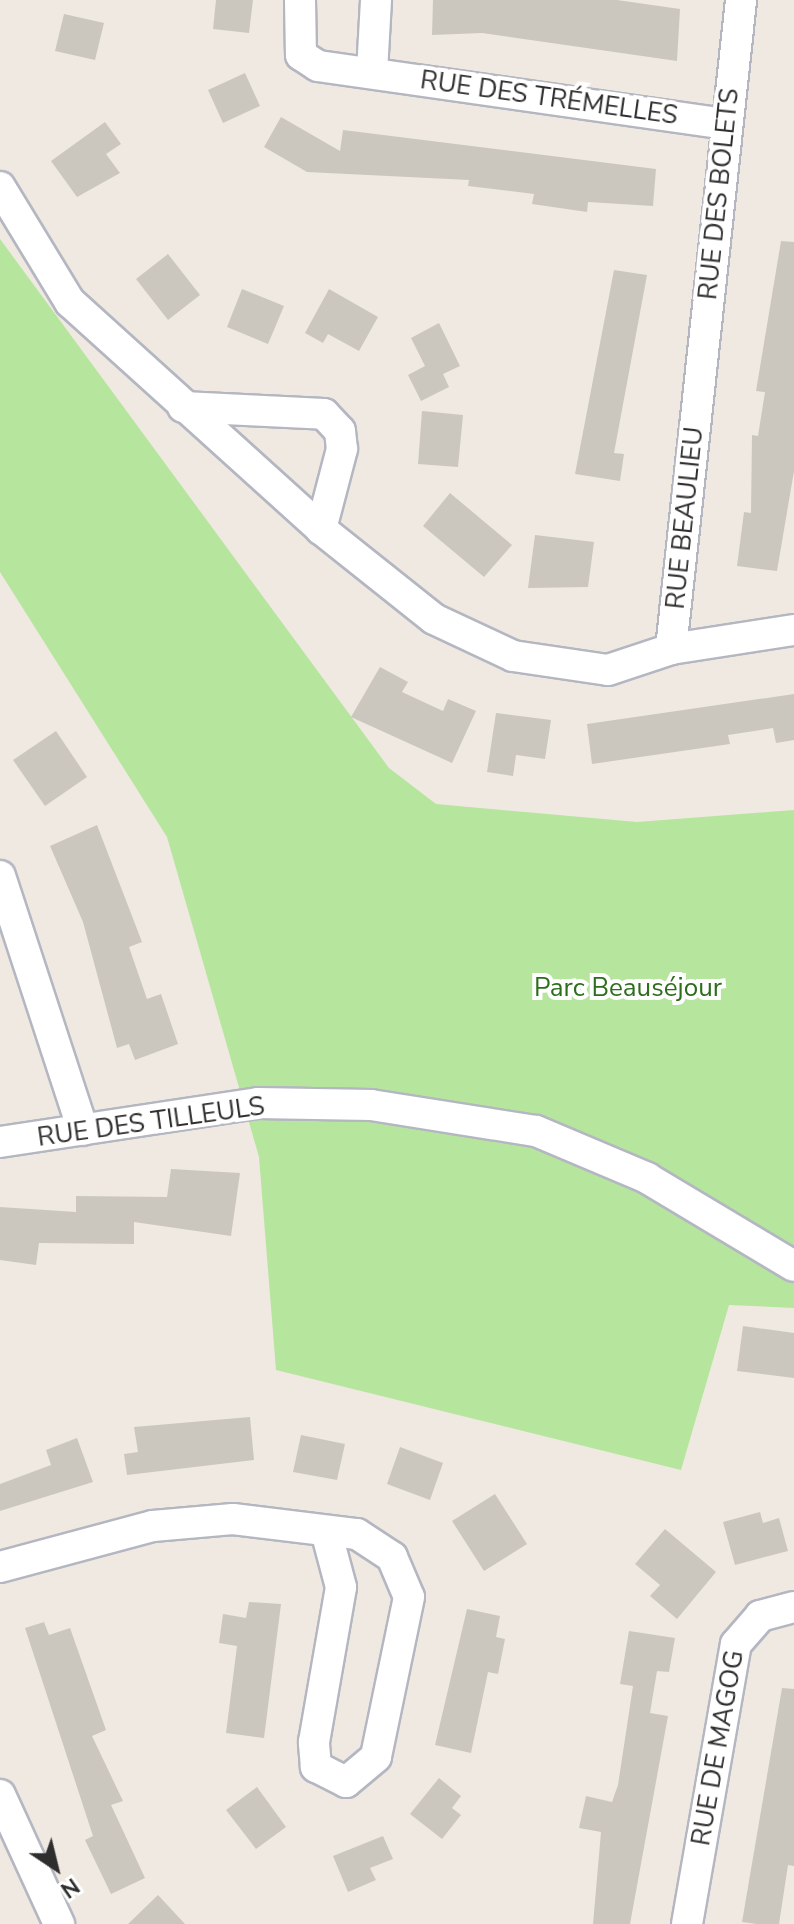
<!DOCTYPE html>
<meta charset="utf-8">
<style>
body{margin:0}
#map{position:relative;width:794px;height:1924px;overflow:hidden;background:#efe9e1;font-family:"Nunito Sans",sans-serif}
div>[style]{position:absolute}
.green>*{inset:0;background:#b6e59e}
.building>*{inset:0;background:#cbc7bf}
.roads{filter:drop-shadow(2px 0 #b4b7c1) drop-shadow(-2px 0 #b4b7c1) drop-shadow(0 2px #b4b7c1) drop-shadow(0 -2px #b4b7c1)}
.minor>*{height:30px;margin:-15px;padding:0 15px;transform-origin:15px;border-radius:15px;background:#fff}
span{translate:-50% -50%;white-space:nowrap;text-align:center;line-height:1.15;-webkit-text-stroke:8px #fff;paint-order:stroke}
.street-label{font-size:26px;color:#2e2e2e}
.park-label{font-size:26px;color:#2c6e1b}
.north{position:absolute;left:16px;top:1828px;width:80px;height:80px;-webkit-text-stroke:6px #fff;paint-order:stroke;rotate:145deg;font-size:22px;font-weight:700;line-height:32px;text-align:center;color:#2e2e2e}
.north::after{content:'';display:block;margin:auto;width:28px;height:36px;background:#2e2e2e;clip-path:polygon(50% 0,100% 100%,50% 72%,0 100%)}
</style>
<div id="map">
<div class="green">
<i style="clip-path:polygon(0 239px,389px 768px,436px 804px,637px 822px,794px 810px,794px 1308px,729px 1305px,681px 1470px,276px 1370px,259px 1157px,167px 837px,0 572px)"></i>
</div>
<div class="building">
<i style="clip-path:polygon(216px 0,253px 0,249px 33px,213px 29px)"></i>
<i style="clip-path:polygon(433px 0,617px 0,680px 9px,677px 61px,482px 33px,432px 35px)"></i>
<i style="clip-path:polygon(64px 14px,104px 23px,95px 60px,55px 51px)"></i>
<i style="clip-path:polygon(245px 73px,260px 106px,223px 123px,208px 90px)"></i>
<i style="clip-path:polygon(281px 117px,340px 151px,343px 130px,656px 169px,653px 206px,588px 202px,587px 212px,532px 204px,534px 194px,468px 186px,469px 180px,307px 172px,264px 147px)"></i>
<i style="clip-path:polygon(105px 122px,121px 144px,106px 154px,120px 173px,77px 197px,51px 161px)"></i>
<i style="clip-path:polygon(781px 241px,794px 242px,794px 471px,777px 571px,737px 566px,744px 512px,751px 513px,752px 435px,758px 436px,765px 392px,756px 391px)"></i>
<i style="clip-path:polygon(168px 254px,200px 295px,168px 320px,136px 279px)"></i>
<i style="clip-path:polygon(614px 270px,647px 275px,614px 453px,624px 454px,620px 481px,575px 474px)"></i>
<i style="clip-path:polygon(242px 289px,284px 306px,268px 344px,227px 327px)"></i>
<i style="clip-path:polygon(329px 289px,378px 317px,359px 351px,328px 334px,323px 343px,305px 333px)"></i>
<i style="clip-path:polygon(439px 323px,460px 366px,443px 374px,449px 387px,421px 401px,408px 375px,425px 366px,411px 338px)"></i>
<i style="clip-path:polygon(422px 411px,463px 415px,458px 467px,418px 464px)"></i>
<i style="clip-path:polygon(450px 493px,512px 545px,484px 577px,423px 526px)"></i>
<i style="clip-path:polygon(535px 535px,594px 542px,588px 587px,528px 588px)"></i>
<i style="clip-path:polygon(380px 667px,408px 682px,402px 692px,443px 711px,448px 699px,476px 711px,452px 763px,351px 717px)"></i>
<i style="clip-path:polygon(794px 694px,794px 740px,776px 743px,773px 728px,728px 735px,730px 744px,592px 764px,587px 724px)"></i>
<i style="clip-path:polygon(496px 713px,551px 720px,545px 759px,516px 755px,513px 776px,487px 772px)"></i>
<i style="clip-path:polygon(56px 731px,87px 777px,45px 806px,13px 760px)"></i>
<i style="clip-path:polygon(97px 825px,142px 942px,129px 947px,147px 999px,161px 994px,178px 1044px,135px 1060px,129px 1044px,117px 1048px,83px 922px,50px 846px)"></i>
<i style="clip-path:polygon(171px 1169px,240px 1173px,231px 1236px,134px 1222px,134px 1244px,39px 1243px,36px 1265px,0 1260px,0 1207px,76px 1212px,76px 1196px,167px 1197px)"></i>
<i style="clip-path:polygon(743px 1326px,794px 1333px,794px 1378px,737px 1371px)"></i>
<i style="clip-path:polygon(250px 1417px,254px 1460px,127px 1475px,124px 1454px,138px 1452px,134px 1427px)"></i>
<i style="clip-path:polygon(301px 1435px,345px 1444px,337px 1480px,293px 1472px)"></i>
<i style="clip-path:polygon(77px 1438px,93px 1482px,0 1511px,0 1484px,51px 1465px,46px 1450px)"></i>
<i style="clip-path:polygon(400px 1447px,443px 1463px,430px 1500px,387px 1484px)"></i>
<i style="clip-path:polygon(495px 1494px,527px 1544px,484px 1571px,452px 1521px)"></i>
<i style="clip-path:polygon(760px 1512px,763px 1523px,779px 1518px,788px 1551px,735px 1565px,723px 1522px)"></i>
<i style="clip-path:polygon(665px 1529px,716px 1572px,677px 1619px,650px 1596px,660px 1585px,635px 1564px)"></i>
<i style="clip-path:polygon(249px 1602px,281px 1604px,264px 1738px,226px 1733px,237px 1646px,219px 1643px,223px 1614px,246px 1618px)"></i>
<i style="clip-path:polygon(467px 1609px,500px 1616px,496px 1637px,505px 1639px,498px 1674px,488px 1672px,471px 1753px,435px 1745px)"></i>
<i style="clip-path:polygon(44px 1622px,49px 1635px,70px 1628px,106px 1730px,92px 1736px,123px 1801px,111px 1805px,145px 1878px,111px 1894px,85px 1840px,93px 1836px,25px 1628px)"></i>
<i style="clip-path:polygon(629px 1631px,675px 1638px,669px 1672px,657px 1671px,650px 1713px,668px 1716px,630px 1924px,593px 1924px,601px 1832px,579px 1828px,586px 1796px,612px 1802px,618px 1785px,633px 1686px,620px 1684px)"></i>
<i style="clip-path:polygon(782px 1688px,794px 1689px,794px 1866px,788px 1865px,779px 1924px,757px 1924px,742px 1922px)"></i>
<i style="clip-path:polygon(439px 1778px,461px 1796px,452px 1808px,461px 1815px,442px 1839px,410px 1814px)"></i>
<i style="clip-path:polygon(257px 1787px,286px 1827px,256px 1849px,226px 1810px)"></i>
<i style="clip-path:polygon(383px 1836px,393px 1859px,370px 1868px,376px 1880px,348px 1892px,333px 1856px)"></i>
<i style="clip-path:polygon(158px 1895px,185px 1924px,128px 1924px)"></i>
</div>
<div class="roads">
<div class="minor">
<i style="left:300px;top:0;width:55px;rotate:89deg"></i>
<i style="left:301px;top:55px;width:20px;rotate:33deg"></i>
<i style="left:318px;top:66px;width:411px;rotate:8.1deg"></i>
<i style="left:372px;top:72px;width:72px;rotate:-86.8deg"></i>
<i style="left:0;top:187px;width:135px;rotate:58.7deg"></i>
<i style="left:70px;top:302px;width:338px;rotate:42.1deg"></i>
<i style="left:321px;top:529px;width:144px;rotate:38.5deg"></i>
<i style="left:434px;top:619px;width:87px;rotate:25.1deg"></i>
<i style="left:513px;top:656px;width:96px;rotate:8.4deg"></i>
<i style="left:608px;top:670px;width:66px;rotate:-18.4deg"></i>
<i style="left:671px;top:649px;width:124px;rotate:-8.8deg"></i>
<i style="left:183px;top:407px;width:141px;rotate:2.8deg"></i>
<i style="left:324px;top:414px;width:23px;rotate:47deg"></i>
<i style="left:340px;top:431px;width:18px;rotate:84deg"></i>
<i style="left:342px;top:449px;width:83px;rotate:104.7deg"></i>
<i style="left:671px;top:649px;width:653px;rotate:-83.84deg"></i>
<i style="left:0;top:876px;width:267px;rotate:71.9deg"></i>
<i style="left:0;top:1142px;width:261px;rotate:-8.6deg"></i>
<i style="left:258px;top:1103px;width:113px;rotate:1deg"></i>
<i style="left:371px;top:1105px;width:167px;rotate:9deg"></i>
<i style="left:536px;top:1131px;width:121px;rotate:22.9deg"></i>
<i style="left:647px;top:1178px;width:171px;rotate:30.9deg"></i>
<i style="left:0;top:1567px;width:158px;rotate:-15deg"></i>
<i style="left:153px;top:1526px;width:80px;rotate:-5deg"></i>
<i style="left:233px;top:1519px;width:125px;rotate:6.9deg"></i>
<i style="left:357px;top:1534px;width:42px;rotate:33.3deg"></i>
<i style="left:392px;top:1557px;width:43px;rotate:67deg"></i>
<i style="left:409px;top:1597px;width:163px;rotate:101.7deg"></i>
<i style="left:376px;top:1757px;width:39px;rotate:140deg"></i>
<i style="left:346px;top:1782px;width:34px;rotate:-153deg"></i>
<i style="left:316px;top:1767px;width:25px;rotate:-95deg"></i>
<i style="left:314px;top:1742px;width:157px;rotate:-80.1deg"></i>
<i style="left:341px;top:1587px;width:58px;rotate:-105deg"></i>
<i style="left:0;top:1795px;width:142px;rotate:65.4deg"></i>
<i style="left:687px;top:1924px;width:284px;rotate:-80.1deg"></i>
<i style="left:736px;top:1644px;width:37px;rotate:-49deg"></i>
<i style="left:760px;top:1616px;width:35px;rotate:-15deg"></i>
</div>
</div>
<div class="street-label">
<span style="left:549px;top:98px;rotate:8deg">RUE DES TRÉMELLES</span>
<span style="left:719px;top:194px;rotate:-84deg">RUE DES BOLETS</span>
<span style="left:685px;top:518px;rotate:-84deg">RUE BEAULIEU</span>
<span style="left:151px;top:1122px;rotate:-8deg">RUE DES TILLEULS</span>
<span style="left:718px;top:1748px;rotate:-80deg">RUE DE MAGOG</span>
</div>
<div class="park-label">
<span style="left:628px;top:988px">Parc Beauséjour</span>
</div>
<div class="north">N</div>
</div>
